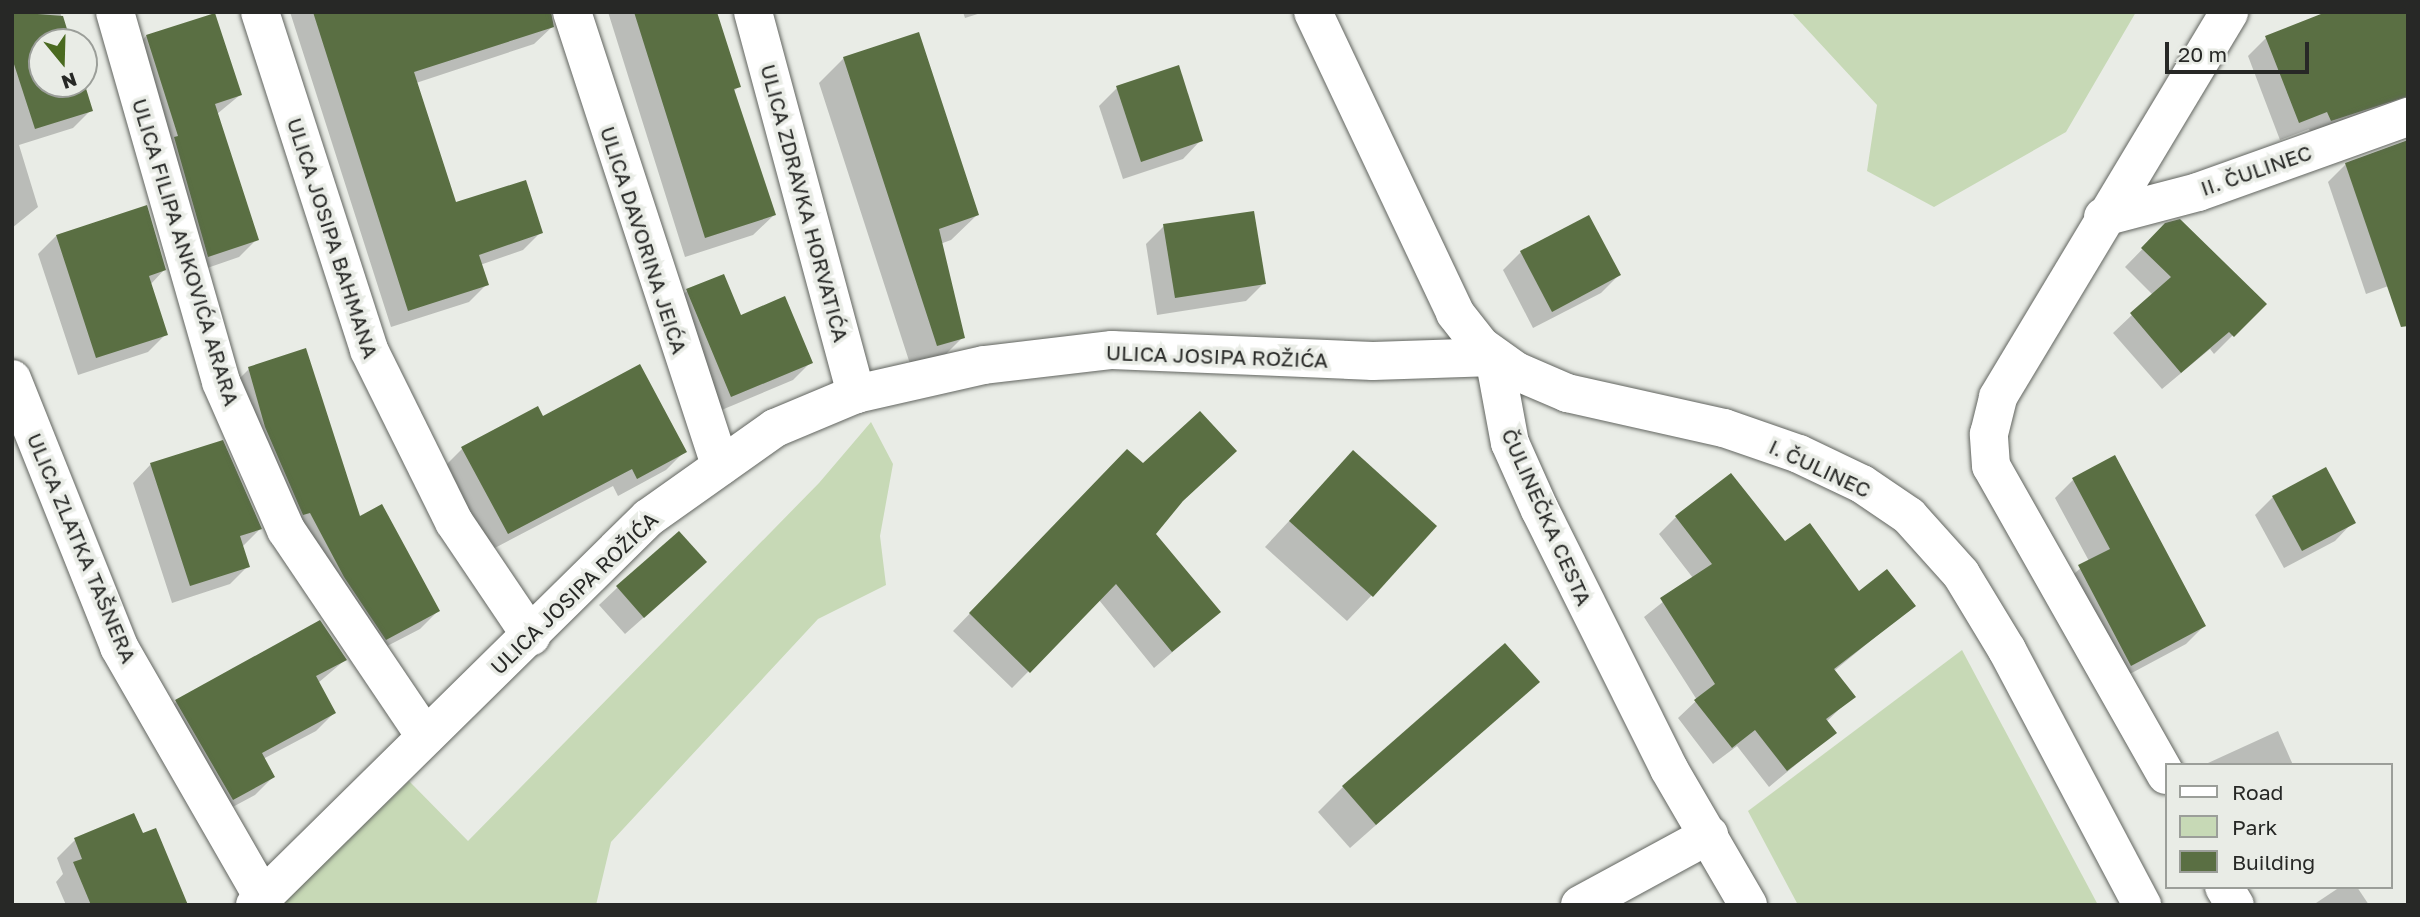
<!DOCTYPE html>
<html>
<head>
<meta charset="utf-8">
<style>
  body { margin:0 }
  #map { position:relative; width:2420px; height:917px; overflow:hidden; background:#e9ece6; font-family:"Golos Text",sans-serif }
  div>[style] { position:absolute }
  .green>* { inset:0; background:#c7d9b6 }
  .shadow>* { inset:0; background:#0003 }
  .building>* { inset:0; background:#5a6f43 }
  .roads { filter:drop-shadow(0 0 2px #626560) drop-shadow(0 0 2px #626560) }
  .street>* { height:38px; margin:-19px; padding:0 19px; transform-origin:19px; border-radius:19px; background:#fff }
  .secondary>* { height:38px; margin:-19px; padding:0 19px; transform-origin:19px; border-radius:19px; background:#fff }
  span { translate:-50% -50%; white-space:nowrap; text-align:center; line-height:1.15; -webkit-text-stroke:7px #e9ece6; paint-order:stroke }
  .street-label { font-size:21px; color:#272826 }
  .frame { position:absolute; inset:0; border:14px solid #272826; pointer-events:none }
  .legend { position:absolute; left:2165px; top:763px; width:228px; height:126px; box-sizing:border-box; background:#e9ece6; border:2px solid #9b9e99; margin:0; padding:9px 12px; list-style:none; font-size:21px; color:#272826 }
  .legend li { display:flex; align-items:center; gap:14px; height:35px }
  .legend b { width:35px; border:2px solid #9b9e99 }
  .north { position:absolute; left:28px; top:28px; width:70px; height:70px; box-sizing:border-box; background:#e9ece6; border:2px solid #9b9e99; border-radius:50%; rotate:161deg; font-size:19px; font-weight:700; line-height:28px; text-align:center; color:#272826 }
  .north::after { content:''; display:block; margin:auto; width:24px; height:32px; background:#4a6a20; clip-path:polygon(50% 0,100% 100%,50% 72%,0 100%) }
  .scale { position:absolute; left:2165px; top:42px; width:144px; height:32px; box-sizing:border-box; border:4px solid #272826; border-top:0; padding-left:9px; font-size:21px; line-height:24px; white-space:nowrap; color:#272826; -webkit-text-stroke:5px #e9ece6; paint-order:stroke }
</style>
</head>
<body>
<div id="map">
  <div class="green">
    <i style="clip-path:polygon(1791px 12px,2136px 12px,2066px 132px,1934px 207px,1867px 171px,1877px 105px)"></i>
    <i style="clip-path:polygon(871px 422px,893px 464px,880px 536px,886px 585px,818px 619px,611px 842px,596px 905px,281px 905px,409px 781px,468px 841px,819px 483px)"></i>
    <i style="clip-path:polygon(1962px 650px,2098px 905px,1798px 905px,1748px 811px)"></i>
  </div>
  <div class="shadow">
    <i style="clip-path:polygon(12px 12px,60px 12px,69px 42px,42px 42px,42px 84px,91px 110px,73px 128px,19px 145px,38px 207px,12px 228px)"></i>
    <i style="clip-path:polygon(290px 12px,548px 12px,552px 27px,534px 44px,416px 83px,455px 204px,541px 232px,523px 250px,480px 265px,487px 284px,469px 302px,391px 327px)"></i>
    <i style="clip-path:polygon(608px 12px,715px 12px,739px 86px,733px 92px,774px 215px,753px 235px,685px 257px)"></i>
    <i style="clip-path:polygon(963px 12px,984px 12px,965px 18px)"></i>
    <i style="clip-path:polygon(2331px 12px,2408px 12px,2408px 125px,2313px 138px,2309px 129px,2280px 140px,2248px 56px,2266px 38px)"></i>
    <i style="clip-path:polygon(146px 36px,240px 95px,217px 114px,257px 239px,239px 257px,190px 274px,128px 55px)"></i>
    <i style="clip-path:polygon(844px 58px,977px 215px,951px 240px,940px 244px,963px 337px,937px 363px,912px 370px,819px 83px)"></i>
    <i style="clip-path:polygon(1117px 88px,1201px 140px,1183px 159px,1123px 179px,1099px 106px)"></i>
    <i style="clip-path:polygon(2346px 164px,2408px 279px,2366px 294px,2328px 182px)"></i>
    <i style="clip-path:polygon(2166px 225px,2264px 304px,2214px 354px,2210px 349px,2162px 389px,2113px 333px,2153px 295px,2125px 267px)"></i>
    <i style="clip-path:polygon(1164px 226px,1264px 283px,1246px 301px,1157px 315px,1146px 244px)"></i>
    <i style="clip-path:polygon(56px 236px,164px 270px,150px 285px,166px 334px,148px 352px,78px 375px,38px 254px)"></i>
    <i style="clip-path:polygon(1521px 252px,1619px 275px,1601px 293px,1533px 328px,1503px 270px)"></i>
    <i style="clip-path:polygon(723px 276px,740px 317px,811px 362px,793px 380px,712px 414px,669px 309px,687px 291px)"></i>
    <i style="clip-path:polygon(249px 369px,359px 518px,438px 611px,420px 629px,368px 656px,231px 387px)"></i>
    <i style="clip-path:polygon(542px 418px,684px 452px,666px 470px,618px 496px,613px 486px,489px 551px,444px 467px,462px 449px)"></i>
    <i style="clip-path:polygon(1353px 452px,1372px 595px,1347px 621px,1265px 547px)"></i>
    <i style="clip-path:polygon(151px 464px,260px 529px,242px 547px,248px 566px,230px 584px,172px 603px,133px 483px)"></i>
    <i style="clip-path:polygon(1110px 468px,1177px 506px,1154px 534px,1219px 612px,1154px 668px,1099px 600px,1012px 688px,953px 631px)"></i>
    <i style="clip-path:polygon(2073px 480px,2204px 626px,2186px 644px,2113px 683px,2061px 585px,2089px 561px,2055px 498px)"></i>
    <i style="clip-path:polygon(2273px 497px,2353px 522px,2335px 541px,2284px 568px,2255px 515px)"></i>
    <i style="clip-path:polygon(1676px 517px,1784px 544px,1858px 594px,1914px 605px,1834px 671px,1853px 696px,1826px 722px,1834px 733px,1769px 787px,1737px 746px,1713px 764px,1678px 718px,1697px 700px,1644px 617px,1693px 578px,1659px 534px)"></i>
    <i style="clip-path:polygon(686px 580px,625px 634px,599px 605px,617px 588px)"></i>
    <i style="clip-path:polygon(345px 660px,318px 683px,334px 713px,316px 731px,263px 759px,273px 777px,255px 795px,214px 817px,158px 720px,176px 702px)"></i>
    <i style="clip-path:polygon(1538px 682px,1350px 848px,1318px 812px,1343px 787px)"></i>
    <i style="clip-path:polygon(2278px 731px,2293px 765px,2206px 765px,2208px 763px)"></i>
    <i style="clip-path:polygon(75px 840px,177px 905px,66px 905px,56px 882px,63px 874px,57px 858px)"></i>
    <i style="clip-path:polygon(2340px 887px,2357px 887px,2369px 905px,2313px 905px)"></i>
  </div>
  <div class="building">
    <i style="clip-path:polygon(12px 12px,63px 16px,71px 42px,42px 42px,42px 84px,84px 82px,93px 111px,35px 129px,12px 58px)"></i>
    <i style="clip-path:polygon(313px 12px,551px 12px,554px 27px,414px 72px,456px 202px,526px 180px,543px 233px,479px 255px,489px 285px,408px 311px)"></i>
    <i style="clip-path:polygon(634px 12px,717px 12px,741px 87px,734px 89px,776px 215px,705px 238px)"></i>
    <i style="clip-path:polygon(2326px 12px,2408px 12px,2408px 96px,2331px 121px,2327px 112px,2299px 123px,2265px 36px)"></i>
    <i style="clip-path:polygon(215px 13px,242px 95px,215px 104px,259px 240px,208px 257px,174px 137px,178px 136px,146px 35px)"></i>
    <i style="clip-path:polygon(919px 32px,979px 215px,939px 229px,965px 338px,937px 346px,843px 57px)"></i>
    <i style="clip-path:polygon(1179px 65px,1203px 141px,1141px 162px,1116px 86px)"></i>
    <i style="clip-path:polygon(2408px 140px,2408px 326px,2401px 327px,2345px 163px)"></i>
    <i style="clip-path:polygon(147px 205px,166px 270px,149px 276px,168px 335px,96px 358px,56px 235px)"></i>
    <i style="clip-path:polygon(1254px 211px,1266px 284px,1175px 298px,1163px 224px)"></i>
    <i style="clip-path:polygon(1589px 215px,1621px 275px,1552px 312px,1520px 251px)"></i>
    <i style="clip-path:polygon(2180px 219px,2267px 304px,2234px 337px,2229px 332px,2181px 373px,2130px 313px,2171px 277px,2141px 248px,2165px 223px)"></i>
    <i style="clip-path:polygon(724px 274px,741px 315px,785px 296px,813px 363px,731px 397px,686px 289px)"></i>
    <i style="clip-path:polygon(306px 348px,360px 516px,382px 504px,440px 611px,386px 640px,344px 577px,310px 513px,303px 515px,265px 427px,248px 367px)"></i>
    <i style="clip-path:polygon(640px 364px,687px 452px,637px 479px,632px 469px,508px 534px,461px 447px,538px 406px,543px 416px)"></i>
    <i style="clip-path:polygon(1200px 411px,1237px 451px,1183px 501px,1156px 534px,1221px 612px,1172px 652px,1116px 584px,1030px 673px,969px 613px,1127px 449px,1143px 463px)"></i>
    <i style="clip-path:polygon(223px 440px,262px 529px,240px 536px,250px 567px,190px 586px,150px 463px)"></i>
    <i style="clip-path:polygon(1353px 450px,1437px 526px,1373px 597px,1289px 521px)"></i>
    <i style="clip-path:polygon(2115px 455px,2206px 626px,2131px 666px,2078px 565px,2110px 549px,2072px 478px)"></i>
    <i style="clip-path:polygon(2326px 467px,2356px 523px,2302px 551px,2272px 496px)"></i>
    <i style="clip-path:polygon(1731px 473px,1785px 541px,1810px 523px,1859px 591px,1887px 569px,1916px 606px,1834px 669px,1856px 697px,1826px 719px,1837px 733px,1787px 771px,1755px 730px,1732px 748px,1694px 700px,1715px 684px,1660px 598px,1712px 564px,1675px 516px)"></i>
    <i style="clip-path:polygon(679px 531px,707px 562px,644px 618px,616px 586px)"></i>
    <i style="clip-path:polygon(320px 620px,347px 660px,316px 676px,336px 713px,262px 753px,275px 777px,233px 800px,175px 700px)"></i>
    <i style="clip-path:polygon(1505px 643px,1540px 682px,1376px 825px,1342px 786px)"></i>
    <i style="clip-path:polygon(134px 813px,143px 833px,156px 828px,188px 905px,91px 905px,73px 862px,82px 859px,74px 838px)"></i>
  </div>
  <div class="roads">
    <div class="street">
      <i style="left:115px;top:12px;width:385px;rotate:74deg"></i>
      <i style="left:221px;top:382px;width:162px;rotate:66.3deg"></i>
      <i style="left:286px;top:530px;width:249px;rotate:56deg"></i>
      <i style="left:260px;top:12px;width:355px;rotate:72.1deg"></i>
      <i style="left:369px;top:350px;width:192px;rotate:63.7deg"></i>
      <i style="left:454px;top:522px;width:138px;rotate:56deg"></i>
      <i style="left:572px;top:12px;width:478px;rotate:71.9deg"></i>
      <i style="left:753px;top:12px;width:396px;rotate:74.9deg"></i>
      <i style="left:2103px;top:217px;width:98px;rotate:-14.7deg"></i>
      <i style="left:2198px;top:192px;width:223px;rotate:-19.7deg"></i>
      <i style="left:12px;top:379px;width:289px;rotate:68.2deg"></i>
      <i style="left:119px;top:647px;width:289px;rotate:60.1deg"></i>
      <i style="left:2166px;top:775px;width:355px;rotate:-119.5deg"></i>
      <i style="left:1991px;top:466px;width:32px;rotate:-94deg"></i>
      <i style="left:1989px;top:434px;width:38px;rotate:-76deg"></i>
      <i style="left:1998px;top:397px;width:449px;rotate:-59deg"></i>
      <i style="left:2224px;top:887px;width:21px;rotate:59deg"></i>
      <i style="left:255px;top:905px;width:552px;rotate:-44.56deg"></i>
      <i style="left:648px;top:518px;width:156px;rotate:-35.3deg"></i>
      <i style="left:775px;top:428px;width:88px;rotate:-22.8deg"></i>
      <i style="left:856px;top:394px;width:131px;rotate:-12.8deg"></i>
      <i style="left:984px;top:365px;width:129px;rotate:-6.7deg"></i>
      <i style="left:1112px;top:350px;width:261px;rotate:2.4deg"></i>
      <i style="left:1373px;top:361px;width:121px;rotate:-1.9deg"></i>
      <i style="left:1494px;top:357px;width:87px;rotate:79.5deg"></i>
      <i style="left:1510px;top:443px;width:73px;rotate:65.9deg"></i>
      <i style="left:1540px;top:510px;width:289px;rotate:63.5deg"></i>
      <i style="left:1669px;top:769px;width:157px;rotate:59.8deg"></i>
      <i style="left:1580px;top:905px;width:147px;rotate:-28.5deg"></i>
    </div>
    <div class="secondary">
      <i style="left:1313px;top:12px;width:333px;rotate:64.7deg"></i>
      <i style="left:1455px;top:313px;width:42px;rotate:51.8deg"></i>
      <i style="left:1481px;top:346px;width:43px;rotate:35.5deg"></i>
      <i style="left:1516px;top:371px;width:56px;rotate:23.3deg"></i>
      <i style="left:1567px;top:393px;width:161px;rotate:12.6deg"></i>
      <i style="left:1724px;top:428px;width:79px;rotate:19.1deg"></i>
      <i style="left:1799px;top:454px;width:70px;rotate:25.5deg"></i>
      <i style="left:1862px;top:484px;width:57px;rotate:34.2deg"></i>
      <i style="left:1909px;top:516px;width:78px;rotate:48.1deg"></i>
      <i style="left:1961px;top:574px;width:89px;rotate:58.8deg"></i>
      <i style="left:2007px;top:650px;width:289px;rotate:62.1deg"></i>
    </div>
  </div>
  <div class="street-label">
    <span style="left:2256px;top:170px;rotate:-19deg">II. ČULINEC</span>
    <span style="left:805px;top:203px;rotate:75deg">ULICA ZDRAVKA HORVATIĆA</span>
    <span style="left:333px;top:238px;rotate:72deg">ULICA JOSIPA BAHMANA</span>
    <span style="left:644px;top:240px;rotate:72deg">ULICA DAVORINA JEIĆA</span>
    <span style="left:186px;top:252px;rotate:73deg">ULICA FILIPA ANKOVIĆA ARARA</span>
    <span style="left:1217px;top:356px;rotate:2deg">ULICA JOSIPA ROŽIĆA</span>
    <span style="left:1820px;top:468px;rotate:25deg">I. ČULINEC</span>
    <span style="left:1547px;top:517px;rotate:66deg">ČULINEČKA CESTA</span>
    <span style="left:82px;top:548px;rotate:67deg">ULICA ZLATKA TAŠNERA</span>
    <span style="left:574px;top:593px;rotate:-44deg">ULICA JOSIPA ROŽIĆA</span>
  </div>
  <div class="frame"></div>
  <ul class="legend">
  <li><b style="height:9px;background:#fff"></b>Road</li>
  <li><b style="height:19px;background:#c7d9b6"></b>Park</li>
  <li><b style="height:19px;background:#5a6f43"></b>Building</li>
  </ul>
  <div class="north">N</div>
  <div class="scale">20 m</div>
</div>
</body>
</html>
